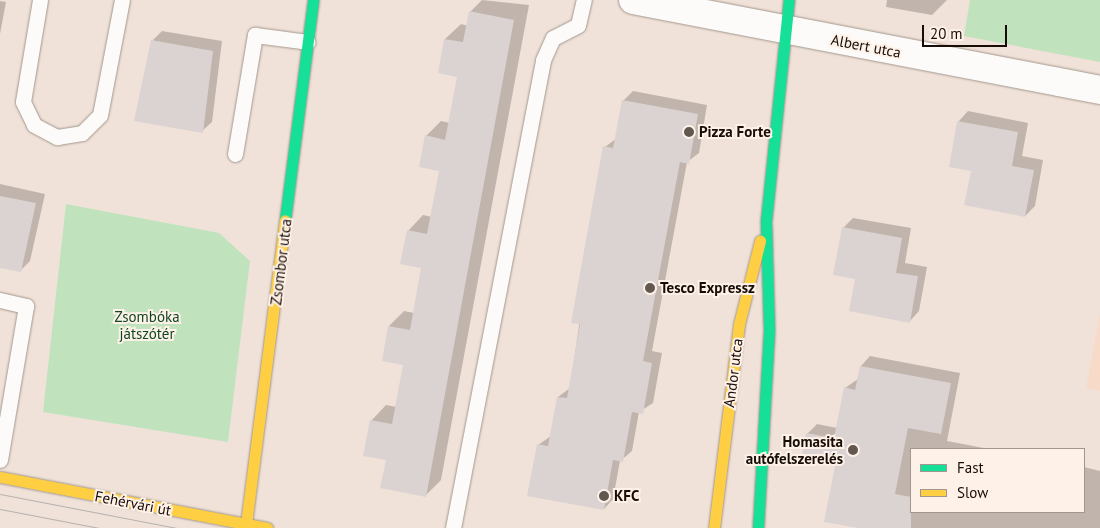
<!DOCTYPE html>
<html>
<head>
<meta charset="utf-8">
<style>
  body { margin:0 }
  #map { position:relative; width:1100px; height:528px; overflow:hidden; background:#f0e2d8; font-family:"PT Sans",sans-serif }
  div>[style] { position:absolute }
  .built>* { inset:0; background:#f7dbc8 }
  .green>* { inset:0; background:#c0e3be }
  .shadow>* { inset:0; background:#0003 }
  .building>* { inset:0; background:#dbd2d2 }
  .roads { filter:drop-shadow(0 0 1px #a3978f) drop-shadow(0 0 1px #a3978f) }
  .lane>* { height:15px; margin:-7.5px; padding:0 7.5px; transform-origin:7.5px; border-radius:7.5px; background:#fdfbf9 }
  .street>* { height:28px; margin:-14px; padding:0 14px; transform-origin:14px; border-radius:14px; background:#fdfbf9 }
  .fast>* { height:11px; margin:-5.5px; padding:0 5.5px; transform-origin:5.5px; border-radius:5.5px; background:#16e098 }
  .slow>* { height:11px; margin:-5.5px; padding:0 5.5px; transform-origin:5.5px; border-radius:5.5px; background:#ffcf43 }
  .tram>* { height:1px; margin:-0.5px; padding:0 0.5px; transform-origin:0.5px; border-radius:0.5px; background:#b6b2b0 }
  .dots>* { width:14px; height:14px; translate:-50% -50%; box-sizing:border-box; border:2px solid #fef1e8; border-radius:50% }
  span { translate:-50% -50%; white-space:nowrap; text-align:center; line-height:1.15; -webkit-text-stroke:4px #fef1e8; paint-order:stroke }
  .street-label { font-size:15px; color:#170d06 }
  .poi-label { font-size:15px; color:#170d06; font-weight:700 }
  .left { translate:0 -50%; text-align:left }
  .right { translate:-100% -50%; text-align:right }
  .park-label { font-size:15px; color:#0c4721 }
  .legend { position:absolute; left:910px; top:448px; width:175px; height:65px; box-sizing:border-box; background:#fef1e8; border:1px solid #a2968e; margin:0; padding:6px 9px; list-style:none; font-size:15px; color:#170d06 }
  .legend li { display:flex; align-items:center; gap:10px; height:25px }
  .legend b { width:25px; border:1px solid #a2968e }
  .scale { position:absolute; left:922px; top:25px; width:85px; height:22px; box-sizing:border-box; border:2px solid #170d06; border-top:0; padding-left:6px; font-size:15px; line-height:18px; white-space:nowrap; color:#170d06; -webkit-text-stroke:4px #fef1e8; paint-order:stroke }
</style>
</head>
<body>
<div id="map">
  <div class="built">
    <i style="clip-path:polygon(1100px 313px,1100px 391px,1086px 388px)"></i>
  </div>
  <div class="green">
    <i style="clip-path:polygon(970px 0,1100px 0,1100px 62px,964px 36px)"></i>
    <i style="clip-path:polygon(66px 204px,219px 233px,250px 261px,228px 442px,43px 412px)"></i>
  </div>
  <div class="shadow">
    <i style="clip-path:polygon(482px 0,529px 5px,441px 480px,426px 495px,387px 459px,371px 421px,386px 405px,397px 407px,405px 364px,389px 326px,404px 311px,414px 313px,423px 267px,408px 231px,423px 215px,432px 217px,441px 170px,426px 136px,441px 121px,450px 123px,458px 76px,445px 39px,461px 24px,468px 26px,470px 12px)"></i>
    <i style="clip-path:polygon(887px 0,947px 0,932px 15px,886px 7px)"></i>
    <i style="clip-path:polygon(0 1px,6px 2px,0 34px)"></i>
    <i style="clip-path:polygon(162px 31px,222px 41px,212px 122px,202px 131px,153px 40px)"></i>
    <i style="clip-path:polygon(633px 91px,707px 105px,699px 153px,687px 162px,652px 351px,662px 353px,653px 403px,639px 412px,632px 451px,620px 461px,613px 499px,604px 509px,538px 445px,551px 436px,558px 397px,570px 388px,605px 147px,617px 138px,623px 101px)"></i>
    <i style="clip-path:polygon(968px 111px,1028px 123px,1022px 156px,1043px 160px,1035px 206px,1025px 216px,972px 170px,950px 166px,959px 121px)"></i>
    <i style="clip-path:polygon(0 184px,45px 194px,30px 261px,20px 271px,0 267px)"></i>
    <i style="clip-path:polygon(853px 218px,911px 228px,905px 263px,927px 267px,919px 311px,910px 321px,843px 228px)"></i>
    <i style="clip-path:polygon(870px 356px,960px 373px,947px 441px,989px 449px,911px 449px,911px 512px,1084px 512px,1084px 467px,1100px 471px,1100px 528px,865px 528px,836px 465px,807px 434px,817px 424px,837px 428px,845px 388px,858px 379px,861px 366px)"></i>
  </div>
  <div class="building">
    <i style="clip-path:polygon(469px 11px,514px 20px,426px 497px,380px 488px,386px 460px,363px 456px,370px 420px,392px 424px,403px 365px,382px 361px,388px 326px,410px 330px,421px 268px,400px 264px,407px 230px,427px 234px,439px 171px,419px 167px,425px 135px,445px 140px,457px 77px,438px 73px,444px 39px,463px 42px)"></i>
    <i style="clip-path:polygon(151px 40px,213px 51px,203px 133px,134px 121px)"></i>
    <i style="clip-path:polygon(622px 100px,698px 114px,689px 164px,680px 162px,643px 361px,652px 363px,643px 414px,632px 412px,623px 462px,613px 460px,604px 510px,527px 496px,537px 444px,548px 446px,557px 397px,567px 398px,580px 324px,571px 323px,603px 146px,613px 148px)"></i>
    <i style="clip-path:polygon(957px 121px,1018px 132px,1012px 166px,1034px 170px,1025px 217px,964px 205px,971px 171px,949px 167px)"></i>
    <i style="clip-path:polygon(0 196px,36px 203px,21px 272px,0 268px)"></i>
    <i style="clip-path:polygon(842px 227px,902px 238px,896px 273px,918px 276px,910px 323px,849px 311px,855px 279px,833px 275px)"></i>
    <i style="clip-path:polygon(860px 366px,951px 383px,941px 434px,908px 428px,895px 494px,911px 497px,911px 528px,858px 528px,824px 522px,835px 466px,801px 460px,806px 433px,834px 438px,844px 387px,855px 390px)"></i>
  </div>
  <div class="roads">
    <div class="lane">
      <i style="left:40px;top:0;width:103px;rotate:99.5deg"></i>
      <i style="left:23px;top:102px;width:25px;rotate:64deg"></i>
      <i style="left:34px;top:125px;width:26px;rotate:28deg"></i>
      <i style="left:57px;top:137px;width:25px;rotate:-9deg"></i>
      <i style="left:82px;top:133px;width:25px;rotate:-45deg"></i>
      <i style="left:100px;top:115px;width:117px;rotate:-79.2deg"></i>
      <i style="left:235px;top:154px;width:121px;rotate:-80.5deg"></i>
      <i style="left:255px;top:35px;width:53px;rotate:7.5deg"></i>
      <i style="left:0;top:300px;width:27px;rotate:13deg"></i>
      <i style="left:26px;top:306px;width:156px;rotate:99.6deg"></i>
      <i style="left:453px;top:528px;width:477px;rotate:-79.1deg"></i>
      <i style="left:543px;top:60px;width:24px;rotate:-66deg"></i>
      <i style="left:553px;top:38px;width:28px;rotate:-27deg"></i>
      <i style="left:578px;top:25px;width:26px;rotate:-77deg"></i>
    </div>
    <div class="street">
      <i style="left:633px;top:0;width:476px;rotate:10.9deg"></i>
    </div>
    <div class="fast">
      <i style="left:285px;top:220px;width:222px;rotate:-82.7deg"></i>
      <i style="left:758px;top:528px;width:199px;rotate:-86.8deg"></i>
      <i style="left:769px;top:329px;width:108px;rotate:-91.6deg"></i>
      <i style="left:766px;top:221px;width:222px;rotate:-84.1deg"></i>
    </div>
    <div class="slow">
      <i style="left:0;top:477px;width:272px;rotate:10.8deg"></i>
      <i style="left:246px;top:524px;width:306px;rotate:-82.7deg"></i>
      <i style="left:714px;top:528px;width:206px;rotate:-83deg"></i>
      <i style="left:739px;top:324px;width:86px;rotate:-75.8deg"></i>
    </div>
  </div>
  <div class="tram">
    <i style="left:0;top:494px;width:180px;rotate:10.9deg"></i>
    <i style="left:0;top:509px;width:101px;rotate:10.9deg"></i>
  </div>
  <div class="dots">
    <i style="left:689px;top:132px;background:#635850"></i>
    <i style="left:650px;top:288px;background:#635850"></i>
    <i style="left:853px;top:450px;background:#635850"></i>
    <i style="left:604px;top:496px;background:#635850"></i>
  </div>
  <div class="street-label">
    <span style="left:866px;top:46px;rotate:11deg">Albert utca</span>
    <span style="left:281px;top:262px;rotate:-83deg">Zsombor utca</span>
    <span style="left:733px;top:373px;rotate:-83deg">Andor utca</span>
    <span style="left:133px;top:503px;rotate:11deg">Fehérvári út</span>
  </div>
  <div class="poi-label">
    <span class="left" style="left:699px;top:132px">Pizza Forte</span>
    <span class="left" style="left:660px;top:288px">Tesco Expressz</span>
    <span class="right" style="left:843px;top:450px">Homasita<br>autófelszerelés</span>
    <span class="left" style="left:614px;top:496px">KFC</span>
  </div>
  <div class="park-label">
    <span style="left:147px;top:325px">Zsombóka<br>játszótér</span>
  </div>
  <ul class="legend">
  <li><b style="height:6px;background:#16e098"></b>Fast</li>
  <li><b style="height:6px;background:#ffcf43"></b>Slow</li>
  </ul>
  <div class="scale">20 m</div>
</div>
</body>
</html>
